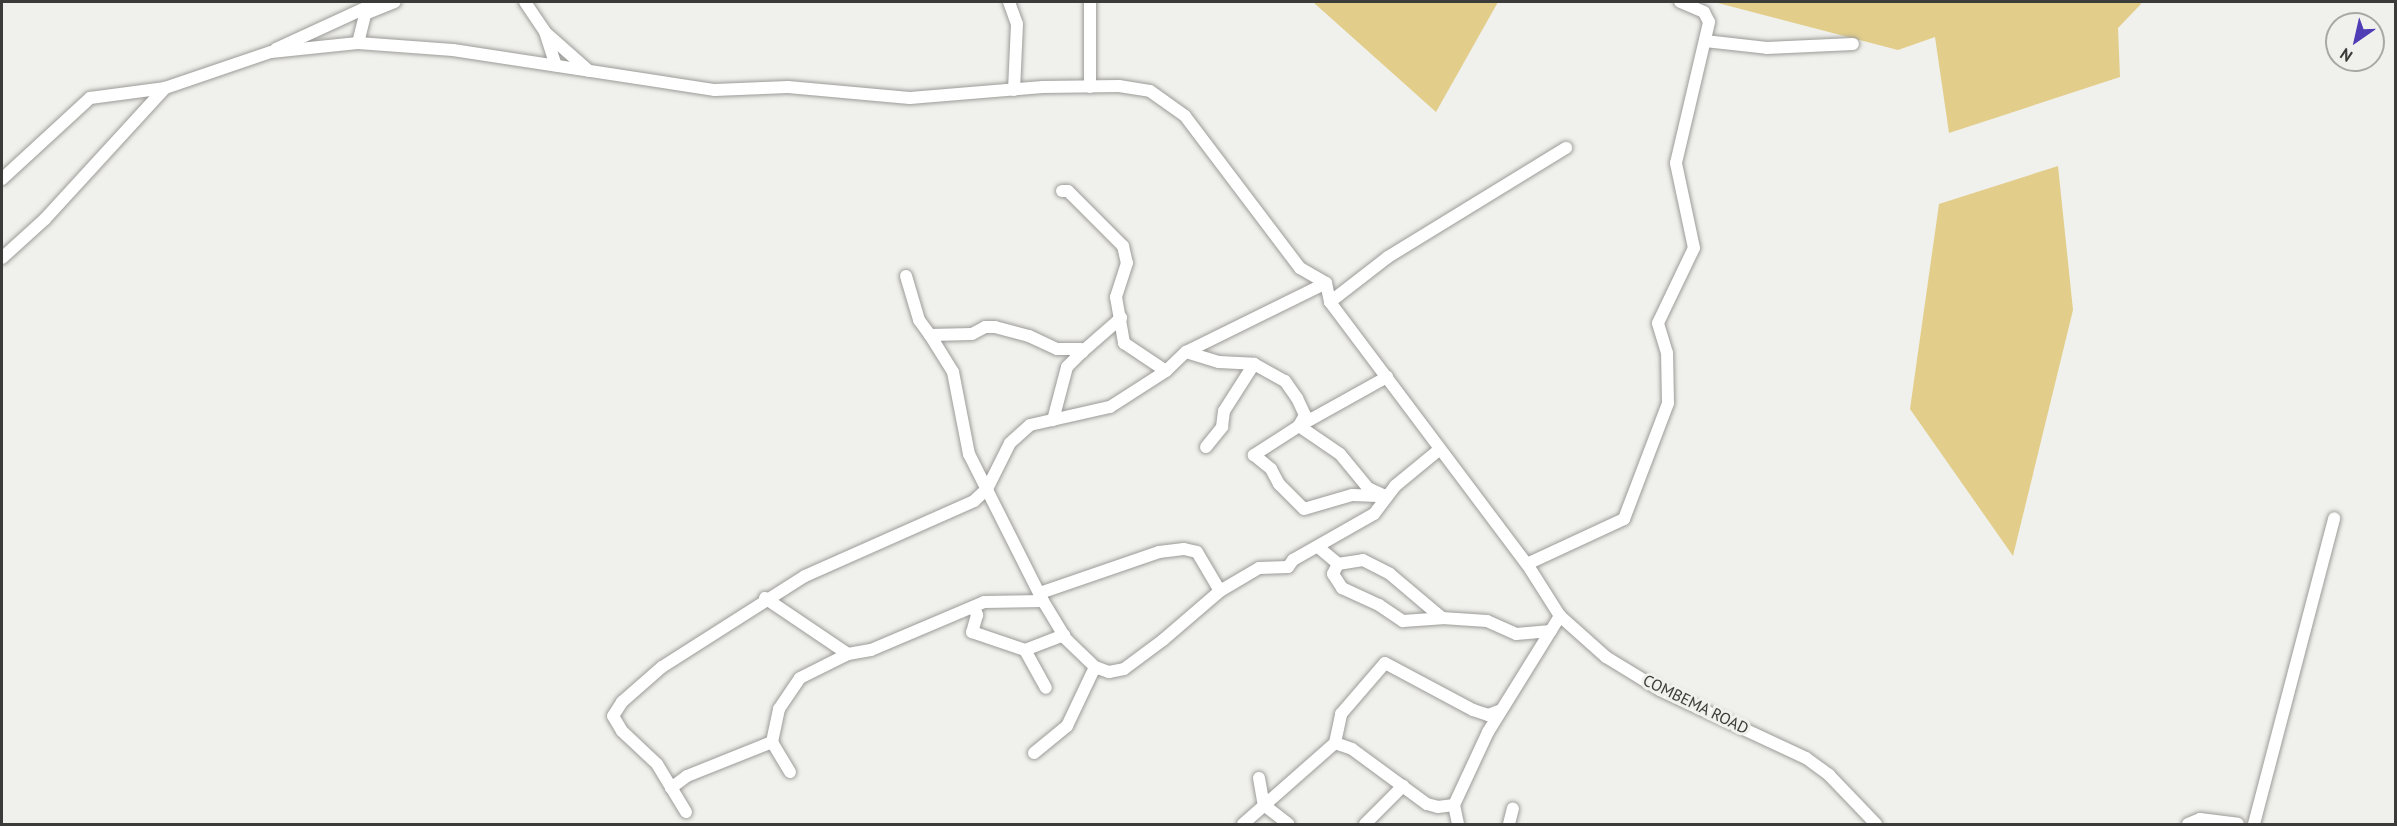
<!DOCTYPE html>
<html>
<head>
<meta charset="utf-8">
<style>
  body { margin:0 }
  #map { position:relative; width:2397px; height:826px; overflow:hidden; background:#f0f0ec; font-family:"PT Sans",sans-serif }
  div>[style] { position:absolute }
  .green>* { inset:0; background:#e2ce8a }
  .roads { filter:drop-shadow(0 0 2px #9c9b98) drop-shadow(0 0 2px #9c9b98) }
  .minor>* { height:12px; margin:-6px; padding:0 6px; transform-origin:6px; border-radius:6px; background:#fff }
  span { translate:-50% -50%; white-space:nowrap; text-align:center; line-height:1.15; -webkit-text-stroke:6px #f0f0ec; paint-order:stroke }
  .street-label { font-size:16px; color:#3b3b3a }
  .frame { position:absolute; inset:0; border:3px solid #3b3b3a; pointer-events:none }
  .north { position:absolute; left:2325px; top:12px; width:60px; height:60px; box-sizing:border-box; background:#f0f0ec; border:2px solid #a8a8a5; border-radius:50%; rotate:214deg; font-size:16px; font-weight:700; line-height:24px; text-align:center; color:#3b3b3a }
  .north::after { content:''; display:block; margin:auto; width:21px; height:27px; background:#4f3db5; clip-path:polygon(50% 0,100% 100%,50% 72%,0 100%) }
</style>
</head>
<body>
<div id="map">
  <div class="green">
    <i style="clip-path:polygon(1313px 2px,1498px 2px,1436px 112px)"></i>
    <i style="clip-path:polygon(1714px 2px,2140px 2px,2141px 4px,2118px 28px,2120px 77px,1949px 133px,1935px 37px,1898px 50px)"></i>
    <i style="clip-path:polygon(2058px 166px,2073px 310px,2013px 556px,1910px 409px,1939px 204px)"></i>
  </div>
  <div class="roads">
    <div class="minor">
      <i style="left:525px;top:2px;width:36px;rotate:56deg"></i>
      <i style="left:545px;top:32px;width:35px;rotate:72deg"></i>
      <i style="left:1009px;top:2px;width:23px;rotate:70deg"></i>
      <i style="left:1017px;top:24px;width:66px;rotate:92.6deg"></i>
      <i style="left:1090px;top:2px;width:85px;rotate:90deg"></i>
      <i style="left:546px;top:33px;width:57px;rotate:41.5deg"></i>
      <i style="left:1705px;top:41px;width:62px;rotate:6.4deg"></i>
      <i style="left:1767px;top:48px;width:86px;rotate:-2.7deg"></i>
      <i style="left:358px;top:43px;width:30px;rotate:-76deg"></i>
      <i style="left:365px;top:14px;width:32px;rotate:-22deg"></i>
      <i style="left:276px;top:49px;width:112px;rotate:-24.7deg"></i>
      <i style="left:2px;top:179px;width:120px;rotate:-42.6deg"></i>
      <i style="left:90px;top:98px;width:76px;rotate:-7.6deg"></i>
      <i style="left:1062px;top:191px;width:6px"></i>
      <i style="left:1068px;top:191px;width:78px;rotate:45deg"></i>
      <i style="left:1123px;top:246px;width:17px;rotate:77deg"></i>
      <i style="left:1127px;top:263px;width:36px;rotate:108deg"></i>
      <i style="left:1116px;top:297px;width:47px;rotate:80.1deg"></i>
      <i style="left:1124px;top:343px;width:50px;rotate:33.7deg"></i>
      <i style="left:2px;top:258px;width:58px;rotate:-42.2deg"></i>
      <i style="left:45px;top:219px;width:178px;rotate:-47.5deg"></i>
      <i style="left:165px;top:88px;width:112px;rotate:-18.8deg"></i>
      <i style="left:271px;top:52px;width:87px;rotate:-5.9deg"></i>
      <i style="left:358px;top:43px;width:95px;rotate:4.2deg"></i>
      <i style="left:453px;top:50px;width:265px;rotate:8.7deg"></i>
      <i style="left:715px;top:90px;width:73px;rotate:-2.4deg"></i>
      <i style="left:788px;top:87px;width:122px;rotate:5.2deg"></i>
      <i style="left:910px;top:98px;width:133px;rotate:-4.7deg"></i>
      <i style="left:1043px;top:87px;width:76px;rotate:-0.8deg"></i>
      <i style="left:1119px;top:86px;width:31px;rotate:9deg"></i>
      <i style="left:1150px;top:91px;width:43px;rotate:35.5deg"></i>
      <i style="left:1185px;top:116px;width:191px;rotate:52.9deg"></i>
      <i style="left:1300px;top:268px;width:30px;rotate:30deg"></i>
      <i style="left:1326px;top:283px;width:19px;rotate:78deg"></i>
      <i style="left:1330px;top:302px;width:328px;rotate:53.1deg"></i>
      <i style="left:1527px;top:564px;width:62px;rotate:57.6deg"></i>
      <i style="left:1560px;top:616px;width:62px;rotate:41.7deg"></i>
      <i style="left:1606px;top:657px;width:63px;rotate:31.4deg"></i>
      <i style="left:1660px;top:690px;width:161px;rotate:25deg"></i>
      <i style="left:1806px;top:758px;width:29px;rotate:36deg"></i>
      <i style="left:1829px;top:775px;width:68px;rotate:46.2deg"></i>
      <i style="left:906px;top:276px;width:46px;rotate:73.5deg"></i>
      <i style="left:919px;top:320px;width:19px;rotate:54deg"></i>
      <i style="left:930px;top:335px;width:42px;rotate:-1.4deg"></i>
      <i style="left:972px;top:334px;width:15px;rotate:-28deg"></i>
      <i style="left:985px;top:327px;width:10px"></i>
      <i style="left:995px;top:327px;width:35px;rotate:15deg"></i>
      <i style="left:1029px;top:336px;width:31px;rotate:25deg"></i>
      <i style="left:1057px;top:349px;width:23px"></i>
      <i style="left:1080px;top:349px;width:4px;rotate:56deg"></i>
      <i style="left:1082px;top:352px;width:21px;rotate:135deg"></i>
      <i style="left:1067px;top:367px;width:55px;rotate:104.8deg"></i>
      <i style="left:1330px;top:302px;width:73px;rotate:-37.8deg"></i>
      <i style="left:1388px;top:257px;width:209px;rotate:-31.5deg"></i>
      <i style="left:930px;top:335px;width:44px;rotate:58.1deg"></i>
      <i style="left:953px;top:372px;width:84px;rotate:79deg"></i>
      <i style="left:969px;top:454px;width:165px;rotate:63.3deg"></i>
      <i style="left:1043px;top:601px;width:44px;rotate:58.8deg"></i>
      <i style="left:1066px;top:639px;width:40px;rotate:44deg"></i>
      <i style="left:1095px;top:667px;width:15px;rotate:20deg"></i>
      <i style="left:1109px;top:672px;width:15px;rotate:-11deg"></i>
      <i style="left:1124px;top:669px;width:49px;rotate:-36.6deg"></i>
      <i style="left:1163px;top:640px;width:75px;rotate:-40.7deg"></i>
      <i style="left:1220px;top:591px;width:45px;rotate:-30.5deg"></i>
      <i style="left:1259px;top:568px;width:29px;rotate:-2deg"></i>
      <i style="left:1288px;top:567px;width:9px;rotate:-54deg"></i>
      <i style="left:1293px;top:560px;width:93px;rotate:-29.6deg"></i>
      <i style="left:1374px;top:514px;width:35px;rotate:-53deg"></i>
      <i style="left:1395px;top:486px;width:58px;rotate:-39.4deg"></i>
      <i style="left:1082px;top:352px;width:52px;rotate:-41.1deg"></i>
      <i style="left:1186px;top:352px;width:34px;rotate:17deg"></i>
      <i style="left:1219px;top:362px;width:35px;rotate:3deg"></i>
      <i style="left:1254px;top:364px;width:35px;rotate:29deg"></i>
      <i style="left:1285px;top:381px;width:21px;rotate:55deg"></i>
      <i style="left:1297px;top:398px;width:19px;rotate:65deg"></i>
      <i style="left:1305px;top:415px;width:13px;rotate:119deg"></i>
      <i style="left:1299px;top:426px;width:54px;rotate:147.2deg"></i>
      <i style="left:1206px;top:447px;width:26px;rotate:-51deg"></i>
      <i style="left:1222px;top:427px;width:16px;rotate:-83deg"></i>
      <i style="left:1224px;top:411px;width:56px;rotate:-57.4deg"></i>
      <i style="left:1254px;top:455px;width:22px;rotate:39deg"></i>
      <i style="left:1271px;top:469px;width:17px;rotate:62deg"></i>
      <i style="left:1279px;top:484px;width:35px;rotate:45deg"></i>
      <i style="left:1304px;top:509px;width:50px;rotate:-16.3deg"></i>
      <i style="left:1352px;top:495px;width:33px;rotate:2deg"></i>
      <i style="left:1385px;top:496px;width:19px;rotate:-155deg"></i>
      <i style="left:1368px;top:488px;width:44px;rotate:-129.5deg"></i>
      <i style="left:1340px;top:454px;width:50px;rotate:-145.7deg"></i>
      <i style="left:1299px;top:426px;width:101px;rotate:-29.1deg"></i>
      <i style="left:1318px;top:547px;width:26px;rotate:40deg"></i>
      <i style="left:1338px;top:564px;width:25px;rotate:-9deg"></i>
      <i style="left:1363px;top:560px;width:30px;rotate:27deg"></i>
      <i style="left:1390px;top:574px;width:68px;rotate:40.2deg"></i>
      <i style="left:1338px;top:564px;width:11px;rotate:117deg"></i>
      <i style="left:1333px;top:574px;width:17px;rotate:57deg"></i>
      <i style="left:1342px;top:588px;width:41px;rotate:24.7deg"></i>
      <i style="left:1379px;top:605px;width:29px;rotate:34deg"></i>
      <i style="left:1403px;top:621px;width:39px;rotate:-4deg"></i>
      <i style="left:1442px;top:618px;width:45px;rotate:3.8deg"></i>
      <i style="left:1487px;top:621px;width:32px;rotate:24deg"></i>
      <i style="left:1516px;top:634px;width:35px;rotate:-5deg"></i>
      <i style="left:1527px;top:564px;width:107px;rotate:-24.9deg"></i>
      <i style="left:1624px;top:519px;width:124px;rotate:-69.2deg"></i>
      <i style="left:1668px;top:403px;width:50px;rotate:-91.1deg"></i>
      <i style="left:1667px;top:353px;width:31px;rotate:-107deg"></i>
      <i style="left:1658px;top:323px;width:83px;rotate:-64.4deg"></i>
      <i style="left:1694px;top:248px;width:87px;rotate:-102deg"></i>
      <i style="left:1676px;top:163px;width:145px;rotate:-76.8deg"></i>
      <i style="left:1709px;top:22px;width:11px;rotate:-117deg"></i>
      <i style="left:1704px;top:12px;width:26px;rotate:-157deg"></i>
      <i style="left:1040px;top:593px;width:126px;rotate:-19deg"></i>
      <i style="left:1159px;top:552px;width:25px;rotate:-7deg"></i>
      <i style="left:1184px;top:549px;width:13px;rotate:13deg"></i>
      <i style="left:1197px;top:552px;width:45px;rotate:59.5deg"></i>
      <i style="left:765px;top:598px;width:100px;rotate:34deg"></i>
      <i style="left:974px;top:607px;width:9px;rotate:69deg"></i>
      <i style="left:977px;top:615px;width:18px;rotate:106deg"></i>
      <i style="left:972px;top:632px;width:56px;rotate:18.8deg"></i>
      <i style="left:1025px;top:650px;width:42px;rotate:-21deg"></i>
      <i style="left:1025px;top:650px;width:43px;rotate:61.1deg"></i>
      <i style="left:1335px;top:743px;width:30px;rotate:-78deg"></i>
      <i style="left:1341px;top:714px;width:67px;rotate:-49.2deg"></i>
      <i style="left:1385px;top:663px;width:100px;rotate:28.1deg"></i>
      <i style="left:1473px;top:710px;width:16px;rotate:18deg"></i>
      <i style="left:1488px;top:715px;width:14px;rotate:-21deg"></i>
      <i style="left:1034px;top:753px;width:43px;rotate:-39.3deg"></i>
      <i style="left:1067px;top:726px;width:65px;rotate:-64.6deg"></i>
      <i style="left:790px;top:772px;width:35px;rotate:-121deg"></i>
      <i style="left:772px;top:742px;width:34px;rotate:-78deg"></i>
      <i style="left:779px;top:709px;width:37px;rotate:-56deg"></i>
      <i style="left:800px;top:678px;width:54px;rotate:-26.6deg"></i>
      <i style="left:848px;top:654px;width:23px;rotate:-10deg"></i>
      <i style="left:871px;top:650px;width:123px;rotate:-23deg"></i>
      <i style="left:984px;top:602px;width:59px;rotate:-1deg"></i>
      <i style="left:1259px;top:778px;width:27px;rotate:80deg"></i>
      <i style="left:1264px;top:805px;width:31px;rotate:38deg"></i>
      <i style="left:671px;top:788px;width:20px;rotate:-37deg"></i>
      <i style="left:687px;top:776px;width:92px;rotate:-21.8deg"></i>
      <i style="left:1454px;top:805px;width:19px;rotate:78deg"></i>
      <i style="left:686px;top:812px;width:56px;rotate:-121.1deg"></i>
      <i style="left:657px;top:764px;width:48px;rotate:-136.7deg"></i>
      <i style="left:622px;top:731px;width:17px;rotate:-121deg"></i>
      <i style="left:613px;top:716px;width:17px;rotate:-57deg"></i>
      <i style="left:622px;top:702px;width:53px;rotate:-41.2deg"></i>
      <i style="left:662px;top:667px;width:169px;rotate:-32.5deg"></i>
      <i style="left:805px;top:576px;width:185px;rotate:-23.9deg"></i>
      <i style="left:974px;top:501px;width:18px;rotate:-43deg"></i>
      <i style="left:987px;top:489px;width:51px;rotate:-63.4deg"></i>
      <i style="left:1010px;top:443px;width:27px;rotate:-42deg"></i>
      <i style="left:1030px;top:425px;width:82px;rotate:-12.7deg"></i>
      <i style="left:1110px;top:407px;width:67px;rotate:-32.7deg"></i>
      <i style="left:1166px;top:371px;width:28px;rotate:-44deg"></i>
      <i style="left:1186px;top:352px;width:156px;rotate:-26.2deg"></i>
      <i style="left:1243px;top:824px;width:123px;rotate:-41.4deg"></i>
      <i style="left:1335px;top:743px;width:18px;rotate:19deg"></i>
      <i style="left:1352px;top:749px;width:93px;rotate:36.3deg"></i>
      <i style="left:1427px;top:804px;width:11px;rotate:15deg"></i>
      <i style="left:1438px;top:807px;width:16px;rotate:-7deg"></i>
      <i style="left:1454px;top:805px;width:81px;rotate:-65deg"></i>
      <i style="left:1488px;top:732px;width:137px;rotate:-58.2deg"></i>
      <i style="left:1365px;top:824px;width:54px;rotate:-45deg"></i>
      <i style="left:1509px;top:824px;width:16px;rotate:-76deg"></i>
      <i style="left:2188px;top:824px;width:13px;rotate:-23deg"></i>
      <i style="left:2200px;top:819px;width:38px;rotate:7deg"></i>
      <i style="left:2254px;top:824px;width:316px;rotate:-75.3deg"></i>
    </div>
  </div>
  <div class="street-label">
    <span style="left:1696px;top:704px;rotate:26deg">COMBEMA ROAD</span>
  </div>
  <div class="frame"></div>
  <div class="north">N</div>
</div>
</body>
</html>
